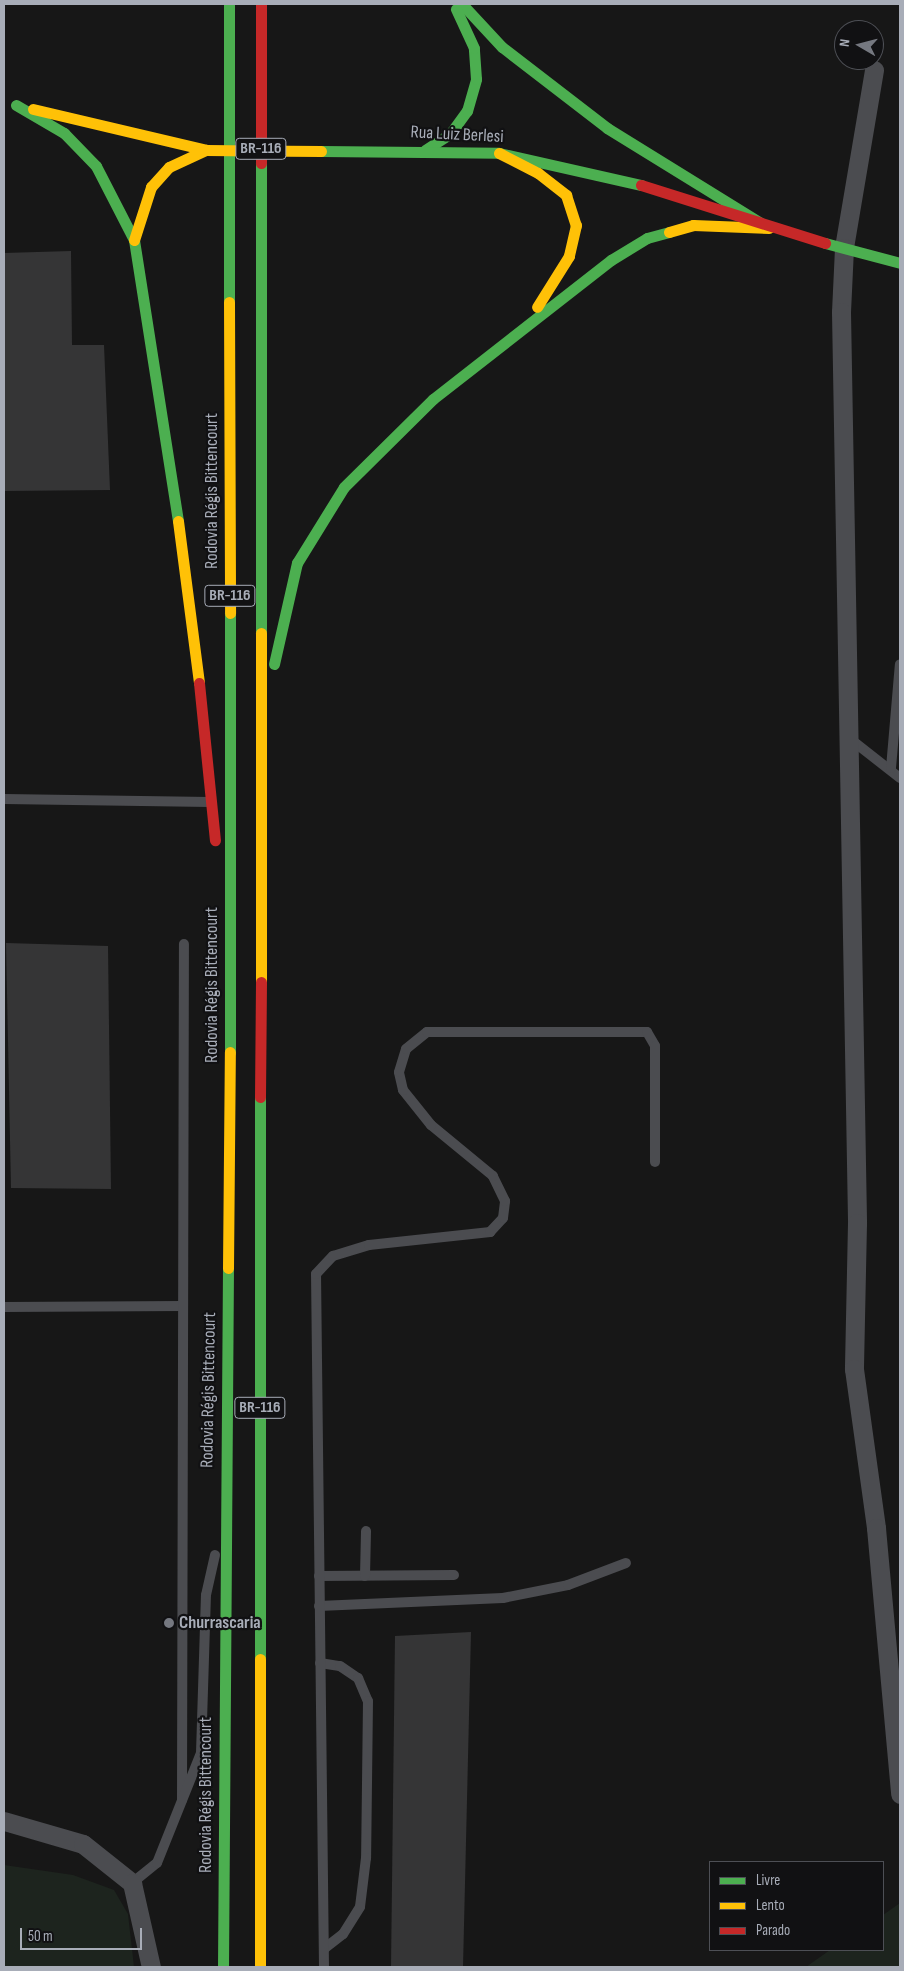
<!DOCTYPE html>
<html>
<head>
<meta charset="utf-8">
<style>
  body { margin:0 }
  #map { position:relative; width:904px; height:1971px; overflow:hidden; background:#171717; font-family:"Sofia Sans Condensed",sans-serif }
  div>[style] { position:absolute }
  .green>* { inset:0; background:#1d241e }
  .building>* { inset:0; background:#353536 }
  .lane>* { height:10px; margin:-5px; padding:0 5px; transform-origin:5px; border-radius:5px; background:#4b4c50 }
  .street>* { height:19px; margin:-9.5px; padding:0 9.5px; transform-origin:9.5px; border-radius:9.5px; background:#4b4c50 }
  .fast>* { height:11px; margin:-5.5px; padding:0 5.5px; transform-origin:5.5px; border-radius:5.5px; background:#4caf50 }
  .slow>* { height:11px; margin:-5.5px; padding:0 5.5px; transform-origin:5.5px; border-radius:5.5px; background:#ffc107 }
  .jam>* { height:11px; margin:-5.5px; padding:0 5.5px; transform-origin:5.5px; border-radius:5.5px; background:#c62828 }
  .dots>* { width:14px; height:14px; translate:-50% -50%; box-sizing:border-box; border:2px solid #111113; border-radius:50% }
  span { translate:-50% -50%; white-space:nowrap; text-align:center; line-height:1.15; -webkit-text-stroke:4.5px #111113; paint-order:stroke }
  .shield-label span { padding:1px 4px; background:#111113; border:1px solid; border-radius:4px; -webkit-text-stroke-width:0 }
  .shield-label { font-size:16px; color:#a8adb8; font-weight:700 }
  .street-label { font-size:18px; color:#a8adb8 }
  .poi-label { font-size:18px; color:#a8adb8; font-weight:700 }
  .left { translate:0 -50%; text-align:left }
  .frame { position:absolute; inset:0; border:5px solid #a8adb8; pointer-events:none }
  .legend { position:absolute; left:709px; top:1861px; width:175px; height:90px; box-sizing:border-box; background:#111113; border:1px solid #4d4f55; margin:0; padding:6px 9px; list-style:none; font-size:15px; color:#a8adb8 }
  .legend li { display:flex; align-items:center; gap:10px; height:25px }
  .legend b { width:25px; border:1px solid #4d4f55 }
  .north { position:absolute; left:834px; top:20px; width:50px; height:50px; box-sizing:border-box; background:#111113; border:1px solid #4d4f55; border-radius:50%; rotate:278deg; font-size:14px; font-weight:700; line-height:20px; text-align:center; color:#a8adb8 }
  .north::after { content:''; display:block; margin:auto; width:18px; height:22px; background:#757880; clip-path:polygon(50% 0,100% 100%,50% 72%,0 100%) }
  .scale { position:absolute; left:20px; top:1928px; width:122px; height:22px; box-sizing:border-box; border:2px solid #a8adb8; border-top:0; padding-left:6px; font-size:15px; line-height:18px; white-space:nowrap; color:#a8adb8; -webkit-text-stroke:4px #111113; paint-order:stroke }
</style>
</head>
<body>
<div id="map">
  <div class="green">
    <i style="clip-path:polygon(4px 1865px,73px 1875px,114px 1890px,128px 1914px,134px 1967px,4px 1967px)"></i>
    <i style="clip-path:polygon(900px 1903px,900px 1967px,806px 1967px,830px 1950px,883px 1950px,883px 1915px)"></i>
  </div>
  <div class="building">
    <i style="clip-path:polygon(71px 251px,72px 345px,104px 345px,110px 490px,4px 491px,4px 253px)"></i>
    <i style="clip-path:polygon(6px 943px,108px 946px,111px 1189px,11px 1188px)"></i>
    <i style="clip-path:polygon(471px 1632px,463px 1967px,391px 1967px,395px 1636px)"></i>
  </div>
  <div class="lane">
    <i style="left:849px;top:738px;width:65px;rotate:38.1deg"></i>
    <i style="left:891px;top:768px;width:104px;rotate:-85.1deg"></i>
    <i style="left:4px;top:799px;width:206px;rotate:0.8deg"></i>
    <i style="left:4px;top:1307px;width:179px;rotate:-0.3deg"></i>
    <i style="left:319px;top:1576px;width:135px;rotate:-0.4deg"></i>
    <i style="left:365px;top:1576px;width:45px;rotate:-88.7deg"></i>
    <i style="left:319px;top:1606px;width:184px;rotate:-2.5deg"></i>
    <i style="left:503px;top:1598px;width:66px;rotate:-11.3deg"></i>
    <i style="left:568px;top:1585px;width:62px;rotate:-20.8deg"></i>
    <i style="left:320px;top:1663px;width:20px;rotate:9deg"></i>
    <i style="left:340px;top:1666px;width:22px;rotate:34deg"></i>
    <i style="left:358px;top:1678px;width:25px;rotate:67deg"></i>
    <i style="left:368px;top:1701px;width:157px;rotate:90.7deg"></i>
    <i style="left:366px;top:1858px;width:49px;rotate:97deg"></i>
    <i style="left:360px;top:1907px;width:32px;rotate:122deg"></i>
    <i style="left:343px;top:1934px;width:24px;rotate:142deg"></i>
    <i style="left:182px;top:1800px;width:856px;rotate:-89.87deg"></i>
    <i style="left:132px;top:1883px;width:32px;rotate:-39deg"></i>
    <i style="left:157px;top:1863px;width:118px;rotate:-68.2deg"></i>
    <i style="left:201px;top:1753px;width:158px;rotate:-88.2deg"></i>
    <i style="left:206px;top:1595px;width:41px;rotate:-77.3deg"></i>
    <i style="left:324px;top:1967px;width:693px;rotate:-90.66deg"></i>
    <i style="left:316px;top:1274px;width:25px;rotate:-47deg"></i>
    <i style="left:333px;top:1256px;width:38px;rotate:-17deg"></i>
    <i style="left:369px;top:1245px;width:122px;rotate:-6.1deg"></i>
    <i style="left:490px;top:1232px;width:19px;rotate:-47deg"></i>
    <i style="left:503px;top:1218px;width:17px;rotate:-83deg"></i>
    <i style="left:505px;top:1201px;width:28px;rotate:-116deg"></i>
    <i style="left:493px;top:1176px;width:80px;rotate:-140.6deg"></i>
    <i style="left:431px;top:1125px;width:45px;rotate:-128.7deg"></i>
    <i style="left:403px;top:1090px;width:18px;rotate:-103deg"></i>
    <i style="left:399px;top:1072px;width:24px;rotate:-73deg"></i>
    <i style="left:406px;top:1049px;width:27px;rotate:-39deg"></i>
    <i style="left:427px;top:1032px;width:220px"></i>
    <i style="left:647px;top:1032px;width:16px;rotate:60deg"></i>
    <i style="left:655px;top:1046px;width:116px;rotate:90deg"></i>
  </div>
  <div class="street">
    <i style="left:874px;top:70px;width:181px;rotate:99.6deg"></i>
    <i style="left:844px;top:248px;width:64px;rotate:92.7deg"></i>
    <i style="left:841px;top:312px;width:911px;rotate:88.99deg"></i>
    <i style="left:857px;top:1223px;width:146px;rotate:91.2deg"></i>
    <i style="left:854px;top:1369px;width:161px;rotate:82.1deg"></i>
    <i style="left:876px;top:1528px;width:267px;rotate:84.8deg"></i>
    <i style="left:4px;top:1821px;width:82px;rotate:16.2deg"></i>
    <i style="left:83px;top:1844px;width:63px;rotate:38.5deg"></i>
    <i style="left:132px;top:1883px;width:86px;rotate:77.3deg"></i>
  </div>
  <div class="fast">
    <i style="left:229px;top:4px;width:298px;rotate:90deg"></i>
    <i style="left:462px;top:4px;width:59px;rotate:47.1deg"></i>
    <i style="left:502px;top:47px;width:133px;rotate:37.6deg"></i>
    <i style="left:607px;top:128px;width:188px;rotate:31.7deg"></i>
    <i style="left:16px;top:105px;width:56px;rotate:30.3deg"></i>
    <i style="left:64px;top:133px;width:46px;rotate:45.9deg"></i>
    <i style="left:96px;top:166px;width:83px;rotate:62.8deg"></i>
    <i style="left:134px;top:240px;width:284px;rotate:81.1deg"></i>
    <i style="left:425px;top:150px;width:30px;rotate:-33deg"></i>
    <i style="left:450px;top:134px;width:29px;rotate:-54deg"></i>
    <i style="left:467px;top:111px;width:33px;rotate:-74deg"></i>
    <i style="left:476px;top:79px;width:31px;rotate:-94deg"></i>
    <i style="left:474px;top:48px;width:43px;rotate:-114.8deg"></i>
    <i style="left:321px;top:151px;width:178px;rotate:0.6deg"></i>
    <i style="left:499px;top:153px;width:146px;rotate:12.7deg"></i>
    <i style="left:825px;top:243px;width:78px;rotate:14.9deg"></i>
    <i style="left:261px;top:633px;width:470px;rotate:-90deg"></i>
    <i style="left:274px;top:664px;width:104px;rotate:-77.2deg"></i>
    <i style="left:297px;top:563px;width:89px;rotate:-58.3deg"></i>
    <i style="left:344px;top:487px;width:125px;rotate:-44.7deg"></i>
    <i style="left:433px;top:399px;width:226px;rotate:-38deg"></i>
    <i style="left:611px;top:260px;width:42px;rotate:-31.4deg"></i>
    <i style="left:647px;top:238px;width:23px;rotate:-15deg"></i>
    <i style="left:230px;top:1052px;width:439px;rotate:-90deg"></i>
    <i style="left:260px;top:1659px;width:562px;rotate:-90deg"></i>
    <i style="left:223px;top:1967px;width:699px;rotate:-89.59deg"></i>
  </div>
  <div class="slow">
    <i style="left:33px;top:109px;width:178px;rotate:13.3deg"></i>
    <i style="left:206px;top:150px;width:115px;rotate:0.5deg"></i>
    <i style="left:499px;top:153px;width:44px;rotate:27.1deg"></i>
    <i style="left:538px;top:173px;width:36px;rotate:38deg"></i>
    <i style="left:566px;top:195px;width:32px;rotate:72deg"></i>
    <i style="left:576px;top:225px;width:32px;rotate:103deg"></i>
    <i style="left:569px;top:256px;width:60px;rotate:122.1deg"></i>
    <i style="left:669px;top:232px;width:25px;rotate:-16deg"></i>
    <i style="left:693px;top:225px;width:76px;rotate:2.3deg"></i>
    <i style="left:134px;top:240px;width:56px;rotate:-72.2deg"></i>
    <i style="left:151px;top:187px;width:27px;rotate:-48deg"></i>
    <i style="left:169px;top:167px;width:41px;rotate:-24.7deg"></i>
    <i style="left:229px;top:302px;width:311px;rotate:89.8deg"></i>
    <i style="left:178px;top:521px;width:163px;rotate:82.6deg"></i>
    <i style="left:261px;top:982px;width:349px;rotate:-90deg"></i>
    <i style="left:228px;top:1268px;width:216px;rotate:-89.5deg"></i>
    <i style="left:260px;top:1967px;width:308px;rotate:-90deg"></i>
  </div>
  <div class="jam">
    <i style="left:261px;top:163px;width:159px;rotate:-90deg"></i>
    <i style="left:641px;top:185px;width:193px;rotate:17.5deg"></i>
    <i style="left:199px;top:683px;width:158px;rotate:84.2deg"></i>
    <i style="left:260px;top:1097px;width:115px;rotate:-89.5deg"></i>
  </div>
  <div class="dots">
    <i style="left:169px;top:1623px;background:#757880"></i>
  </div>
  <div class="shield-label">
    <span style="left:261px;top:149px">BR-116</span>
    <span style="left:230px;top:596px">BR-116</span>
    <span style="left:260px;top:1408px">BR-116</span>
  </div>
  <div class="street-label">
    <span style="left:457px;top:135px;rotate:3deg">Rua Luiz Berlesi</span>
    <span style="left:212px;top:491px;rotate:-90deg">Rodovia Régis Bittencourt</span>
    <span style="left:212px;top:985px;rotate:-90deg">Rodovia Régis Bittencourt</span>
    <span style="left:209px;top:1390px;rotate:-89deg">Rodovia Régis Bittencourt</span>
    <span style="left:206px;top:1795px;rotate:-90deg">Rodovia Régis Bittencourt</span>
  </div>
  <div class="poi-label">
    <span class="left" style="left:179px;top:1623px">Churrascaria</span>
  </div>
  <div class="frame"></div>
  <ul class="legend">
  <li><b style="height:6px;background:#4caf50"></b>Livre</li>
  <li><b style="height:6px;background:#ffc107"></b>Lento</li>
  <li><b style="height:6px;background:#c62828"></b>Parado</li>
  </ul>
  <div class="north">N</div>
  <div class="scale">50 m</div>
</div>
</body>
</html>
